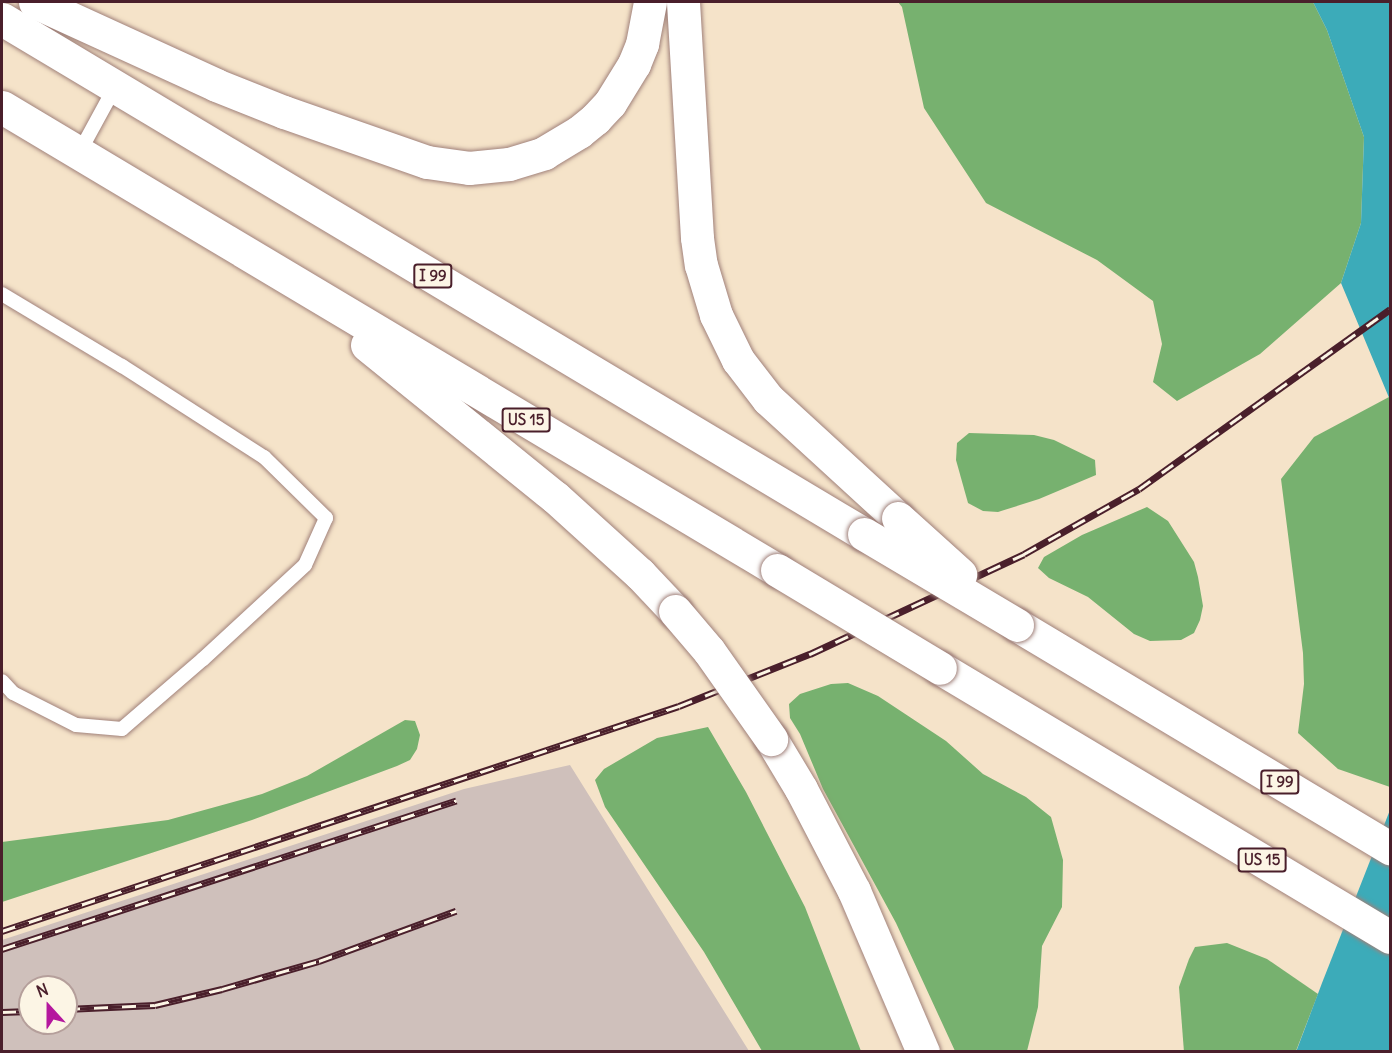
<!DOCTYPE html>
<html>
<head>
<meta charset="utf-8">
<style>
  body { margin:0 }
  #map { position:relative; width:1392px; height:1053px; overflow:hidden; background:#f5e3c9; font-family:Delius,sans-serif }
  div>[style] { position:absolute }
  .industrial>* { inset:0; background:#cfc0bb }
  .forest>* { inset:0; background:#77b16f }
  .water>* { inset:0; background:#3cabb9 }
  .roads { filter:drop-shadow(0 0 2px #a0817a) drop-shadow(0 0 2px #a0817a) }
  .service>* { height:14px; margin:-7px; padding:0 7px; transform-origin:7px; border-radius:7px; background:#fff }
  .motorway>* { height:33px; margin:-16.5px; padding:0 16.5px; transform-origin:16.5px; border-radius:16.5px; background:#fff }
  .rail>* { height:7px; margin-top:-3.5px; transform-origin:0; background:repeating-linear-gradient(90deg,#fcf5e5 0 14px,#4a1f2b 0 28px); box-sizing:border-box; border-block:2px solid #4a1f2b }
  .bridges { filter:drop-shadow(0 0 2px #a0817a) drop-shadow(0 0 2px #a0817a) }
  .motorway-bridge>* { height:33px; margin:-16.5px; padding:0 16.5px; transform-origin:16.5px; border-radius:16.5px; background:#fff }
  span { translate:-50% -50%; white-space:nowrap; text-align:center; line-height:1.15; -webkit-text-stroke:4.5px #fcf5e5; paint-order:stroke }
  .shield-label span { padding:2px 4px; background:#fcf5e5; border:2px solid; border-radius:4px; -webkit-text-stroke-width:0 }
  .shield-label { font-size:15px; color:#4a1f2b; font-weight:700 }
  .frame { position:absolute; inset:0; border:3px solid #4a1f2b; pointer-events:none }
  .north { position:absolute; left:18px; top:975px; width:60px; height:60px; box-sizing:border-box; background:#fcf5e5; border:2px solid #b59f9b; border-radius:50%; rotate:339deg; font-size:16px; font-weight:700; line-height:24px; text-align:center; color:#4a1f2b }
  .north::after { content:''; display:block; margin:auto; width:21px; height:27px; background:#b5179e; clip-path:polygon(50% 0,100% 100%,50% 72%,0 100%) }
</style>
</head>
<body>
<div id="map">
  <div class="industrial">
    <i style="clip-path:polygon(evenodd,570px 765px,749px 1051px,2px 1051px,2px 940px,464px 789px,570px 765px,30px 987px,66px 987px,66px 1023px,30px 1023px,30px 987px)"></i>
  </div>
  <div class="forest">
    <i style="clip-path:polygon(898px 2px,1313px 2px,1327px 30px,1364px 137px,1361px 223px,1341px 283px,1260px 354px,1177px 401px,1153px 382px,1162px 344px,1153px 301px,1097px 260px,986px 203px,924px 108px,902px 7px)"></i>
    <i style="clip-path:polygon(1389px 397px,1390px 400px,1390px 787px,1338px 769px,1298px 733px,1304px 684px,1303px 653px,1281px 479px,1314px 437px)"></i>
    <i style="clip-path:polygon(969px 433px,1034px 435px,1054px 440px,1095px 460px,1096px 475px,1039px 499px,998px 512px,983px 511px,968px 503px,956px 460px,957px 443px)"></i>
    <i style="clip-path:polygon(1147px 507px,1168px 521px,1194px 562px,1198px 577px,1203px 606px,1200px 620px,1194px 633px,1181px 640px,1150px 641px,1134px 634px,1088px 597px,1049px 578px,1038px 568px,1044px 557px,1082px 535px)"></i>
    <i style="clip-path:polygon(848px 683px,878px 696px,946px 741px,983px 774px,1026px 797px,1051px 817px,1063px 860px,1062px 907px,1042px 946px,1038px 1007px,1027px 1051px,955px 1051px,896px 923px,823px 789px,800px 734px,790px 718px,789px 704px,800px 694px,831px 684px)"></i>
    <i style="clip-path:polygon(405px 720px,415px 721px,420px 735px,417px 749px,410px 760px,397px 766px,252px 820px,2px 902px,2px 842px,168px 820px,262px 794px,307px 776px)"></i>
    <i style="clip-path:polygon(708px 727px,746px 792px,805px 907px,861px 1051px,762px 1051px,704px 952px,605px 807px,595px 780px,604px 769px,657px 738px)"></i>
    <i style="clip-path:polygon(1227px 943px,1267px 959px,1318px 994px,1296px 1051px,1184px 1052px,1179px 987px,1189px 959px,1195px 947px)"></i>
  </div>
  <div class="water">
    <i style="clip-path:polygon(1313px 2px,1390px 2px,1390px 400px,1341px 283px,1361px 223px,1364px 137px,1327px 30px)"></i>
    <i style="clip-path:polygon(1390px 810px,1390px 1051px,1296px 1052px,1322px 983px)"></i>
  </div>
  <div class="roads">
    <div class="service">
      <i style="left:79px;top:153px;width:75px;rotate:-61.4deg"></i>
      <i style="left:2px;top:294px;width:140px;rotate:31deg"></i>
      <i style="left:122px;top:366px;width:169px;rotate:32.7deg"></i>
      <i style="left:264px;top:457px;width:87px;rotate:44.5deg"></i>
      <i style="left:326px;top:518px;width:51px;rotate:114.1deg"></i>
      <i style="left:305px;top:565px;width:139px;rotate:137.3deg"></i>
      <i style="left:203px;top:659px;width:107px;rotate:139.2deg"></i>
      <i style="left:122px;top:729px;width:46px;rotate:-175deg"></i>
      <i style="left:76px;top:725px;width:71px;rotate:-153.1deg"></i>
      <i style="left:13px;top:693px;width:16px;rotate:-133deg"></i>
    </div>
    <div class="motorway">
      <i style="left:35px;top:2px;width:199px;rotate:24.6deg"></i>
      <i style="left:216px;top:85px;width:73px;rotate:21.7deg"></i>
      <i style="left:284px;top:112px;width:151px;rotate:19.3deg"></i>
      <i style="left:427px;top:162px;width:42px;rotate:8.1deg"></i>
      <i style="left:469px;top:168px;width:40px;rotate:-5.7deg"></i>
      <i style="left:509px;top:164px;width:37px;rotate:-17deg"></i>
      <i style="left:544px;top:153px;width:41px;rotate:-31deg"></i>
      <i style="left:579px;top:132px;width:21px;rotate:-39deg"></i>
      <i style="left:595px;top:119px;width:22px;rotate:-47deg"></i>
      <i style="left:610px;top:103px;width:46px;rotate:-58.4deg"></i>
      <i style="left:634px;top:64px;width:22px;rotate:-68deg"></i>
      <i style="left:642px;top:44px;width:43px;rotate:-79.2deg"></i>
      <i style="left:683px;top:2px;width:236px;rotate:86.6deg"></i>
      <i style="left:697px;top:238px;width:27px;rotate:82deg"></i>
      <i style="left:701px;top:265px;width:52px;rotate:73.3deg"></i>
      <i style="left:716px;top:315px;width:50px;rotate:63.9deg"></i>
      <i style="left:738px;top:360px;width:49px;rotate:52.4deg"></i>
      <i style="left:768px;top:399px;width:176px;rotate:42.5deg"></i>
      <i style="left:2px;top:19px;width:1004px;rotate:30.86deg"></i>
      <i style="left:2px;top:107px;width:903px;rotate:30.85deg"></i>
      <i style="left:367px;top:345px;width:242px;rotate:39deg"></i>
      <i style="left:555px;top:497px;width:115px;rotate:42.2deg"></i>
      <i style="left:640px;top:574px;width:51px;rotate:46.6deg"></i>
      <i style="left:1017px;top:625px;width:435px;rotate:30.9deg"></i>
      <i style="left:940px;top:668px;width:524px;rotate:30.87deg"></i>
      <i style="left:771px;top:739px;width:58px;rotate:59deg"></i>
      <i style="left:801px;top:789px;width:115px;rotate:62.5deg"></i>
      <i style="left:854px;top:891px;width:175px;rotate:66.8deg"></i>
    </div>
  </div>
  <div class="rail">
    <i style="left:2px;top:931px;width:713px;rotate:-18.38deg"></i>
    <i style="left:679px;top:706px;width:141px;rotate:-21.7deg"></i>
    <i style="left:810px;top:654px;width:236px;rotate:-25deg"></i>
    <i style="left:1024px;top:554px;width:132px;rotate:-29.5deg"></i>
    <i style="left:1139px;top:489px;width:309px;rotate:-35.6deg"></i>
    <i style="left:2px;top:949px;width:478px;rotate:-18.1deg"></i>
    <i style="left:66px;top:1009px;width:89px;rotate:-2.6deg"></i>
    <i style="left:155px;top:1005px;width:69px;rotate:-13.4deg"></i>
    <i style="left:222px;top:989px;width:101px;rotate:-16.1deg"></i>
    <i style="left:319px;top:961px;width:146px;rotate:-20.1deg"></i>
    <i style="left:2px;top:1012px;width:28px;rotate:-2deg"></i>
  </div>
  <div class="bridges">
    <div class="motorway-bridge">
      <i style="left:898px;top:518px;width:84px;rotate:42.1deg"></i>
      <i style="left:864px;top:534px;width:178px;rotate:30.7deg"></i>
      <i style="left:777px;top:570px;width:190px;rotate:31deg"></i>
      <i style="left:675px;top:611px;width:52px;rotate:49.6deg"></i>
      <i style="left:709px;top:651px;width:108px;rotate:54.8deg"></i>
    </div>
  </div>
  <div class="shield-label">
    <span style="left:433px;top:276px">I 99</span>
    <span style="left:526px;top:420px">US 15</span>
    <span style="left:1280px;top:782px">I 99</span>
    <span style="left:1262px;top:860px">US 15</span>
  </div>
  <div class="frame"></div>
  <div class="north">N</div>
</div>
</body>
</html>
